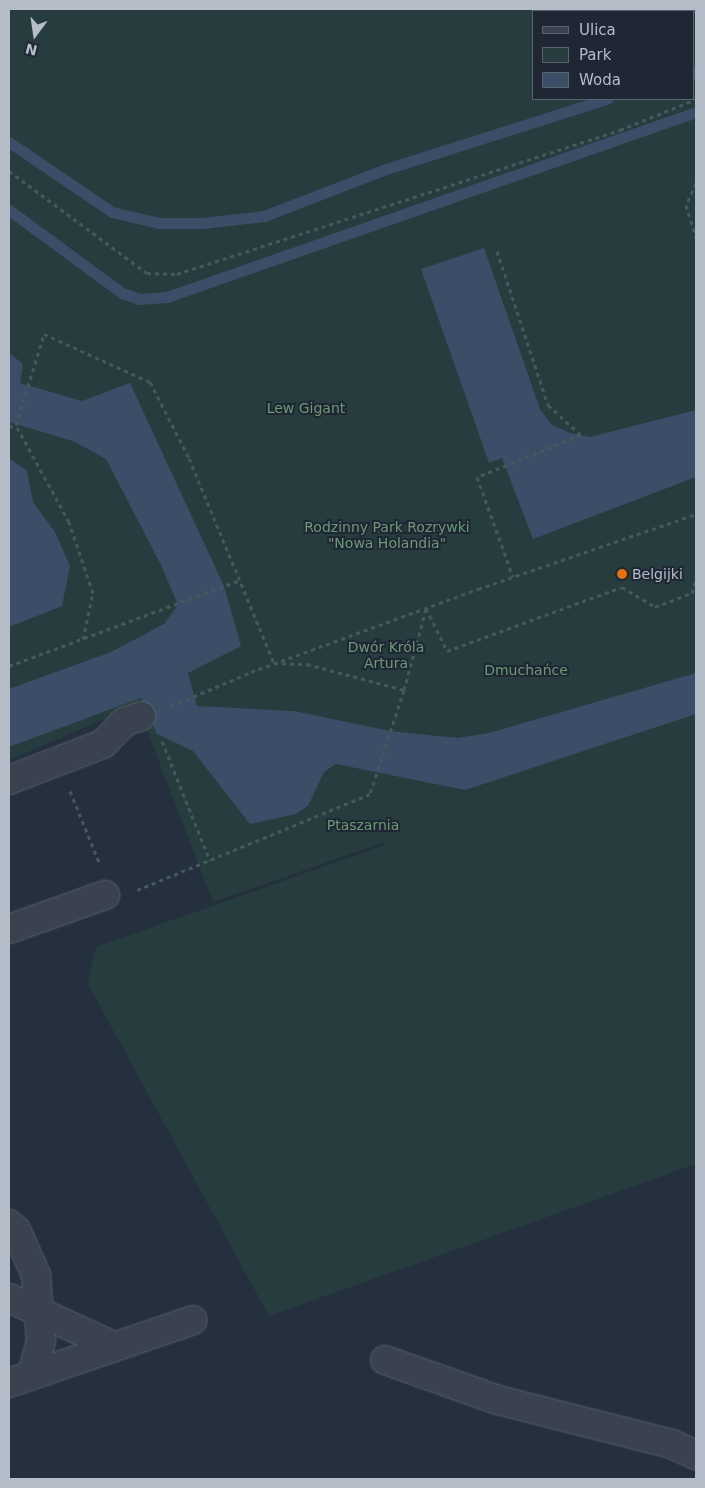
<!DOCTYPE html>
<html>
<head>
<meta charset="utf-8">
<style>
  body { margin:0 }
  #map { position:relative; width:705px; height:1488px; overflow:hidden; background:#25303e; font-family:"DejaVu Sans",sans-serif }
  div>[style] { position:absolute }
  .green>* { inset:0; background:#273c3f }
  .water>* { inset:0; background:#3b4d67 }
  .stream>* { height:11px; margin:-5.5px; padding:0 5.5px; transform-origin:5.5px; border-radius:5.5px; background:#3b4d67 }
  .path>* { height:3px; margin-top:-1.5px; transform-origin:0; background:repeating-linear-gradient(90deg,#45595c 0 4px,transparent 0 8px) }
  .roads { filter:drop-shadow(0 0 1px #57606c) drop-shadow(0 0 1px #57606c) }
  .minor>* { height:28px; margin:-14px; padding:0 14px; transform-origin:14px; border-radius:14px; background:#39424e }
  .dots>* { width:14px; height:14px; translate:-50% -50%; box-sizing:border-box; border:2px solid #1e2733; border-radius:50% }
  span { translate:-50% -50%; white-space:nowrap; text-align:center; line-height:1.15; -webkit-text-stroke:4px #1e2733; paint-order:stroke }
  .park-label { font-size:14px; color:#6d9977 }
  .poi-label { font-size:14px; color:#b5bdc9 }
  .left { translate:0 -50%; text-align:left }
  .frame { position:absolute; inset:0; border:10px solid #b5bdc9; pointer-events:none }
  .legend { position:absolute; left:532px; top:10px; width:162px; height:90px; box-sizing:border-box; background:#1e2733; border:1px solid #5a636f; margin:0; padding:6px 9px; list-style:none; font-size:15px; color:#b5bdc9 }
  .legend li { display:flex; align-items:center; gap:10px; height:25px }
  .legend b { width:25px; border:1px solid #5a636f }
  .north { position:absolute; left:10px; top:10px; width:50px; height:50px; -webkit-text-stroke:4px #1e2733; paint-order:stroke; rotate:194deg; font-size:14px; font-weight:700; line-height:20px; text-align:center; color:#b5bdc9 }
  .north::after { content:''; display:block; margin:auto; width:18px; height:22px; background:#b5bdc9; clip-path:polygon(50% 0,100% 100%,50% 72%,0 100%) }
</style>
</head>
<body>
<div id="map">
  <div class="green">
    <i style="clip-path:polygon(evenodd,9px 9px,696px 9px,696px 1164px,269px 1316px,88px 984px,96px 947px,385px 845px,385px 842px,213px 902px,137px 705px,9px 760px,9px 9px,534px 11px,694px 11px,694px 99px,534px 99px,534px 11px)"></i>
  </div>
  <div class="water">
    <i style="clip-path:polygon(484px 248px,540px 409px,552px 425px,570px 433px,590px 437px,696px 410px,696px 477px,533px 539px,502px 458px,489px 463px,421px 269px)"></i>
    <i style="clip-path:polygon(9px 353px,23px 364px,20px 383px,82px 401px,130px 383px,224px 586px,241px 646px,188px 673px,197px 706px,294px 711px,390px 731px,457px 738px,489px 733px,696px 673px,696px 714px,465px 790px,336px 764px,324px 772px,308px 806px,296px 814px,250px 824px,193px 751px,157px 734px,141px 698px,9px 747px,9px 689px,111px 652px,164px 624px,178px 605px,161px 565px,106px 459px,73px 441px,9px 422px)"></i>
    <i style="clip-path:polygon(9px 458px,27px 471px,33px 502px,55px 532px,70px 566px,62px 606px,9px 627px)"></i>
  </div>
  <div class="stream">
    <i style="left:687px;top:9px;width:3px;rotate:45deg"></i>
    <i style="left:694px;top:73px;width:2px;rotate:-27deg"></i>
    <i style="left:9px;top:142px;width:125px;rotate:34.2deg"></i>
    <i style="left:112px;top:212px;width:48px;rotate:13.2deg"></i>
    <i style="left:159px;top:223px;width:43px"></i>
    <i style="left:202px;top:223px;width:62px;rotate:-6.4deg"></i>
    <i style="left:264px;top:216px;width:131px;rotate:-21.1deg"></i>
    <i style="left:386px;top:169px;width:232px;rotate:-17.6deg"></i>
    <i style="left:9px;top:210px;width:140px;rotate:36.3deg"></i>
    <i style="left:122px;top:293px;width:18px;rotate:19deg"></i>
    <i style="left:139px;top:299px;width:28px;rotate:-4deg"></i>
    <i style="left:167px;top:297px;width:560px;rotate:-19.28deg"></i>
  </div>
  <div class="path">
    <i style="left:9px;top:171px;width:172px;rotate:36.5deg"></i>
    <i style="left:147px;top:273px;width:30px;rotate:2deg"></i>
    <i style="left:177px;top:274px;width:466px;rotate:-18deg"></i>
    <i style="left:620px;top:130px;width:82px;rotate:-22.2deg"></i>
    <i style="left:696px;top:183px;width:24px;rotate:114deg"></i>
    <i style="left:686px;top:205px;width:34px;rotate:73deg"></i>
    <i style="left:497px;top:251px;width:162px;rotate:71.7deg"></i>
    <i style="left:548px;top:405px;width:45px;rotate:42.3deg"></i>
    <i style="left:581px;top:435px;width:112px;rotate:158deg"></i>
    <i style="left:477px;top:477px;width:106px;rotate:70.2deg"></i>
    <i style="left:9px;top:427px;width:7px;rotate:-16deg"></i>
    <i style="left:426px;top:608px;width:48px;rotate:64deg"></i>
    <i style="left:447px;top:651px;width:186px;rotate:-20.1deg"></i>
    <i style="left:622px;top:587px;width:39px;rotate:31deg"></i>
    <i style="left:655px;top:607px;width:40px;rotate:-21deg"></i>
    <i style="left:692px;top:593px;width:14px;rotate:-73deg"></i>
    <i style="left:83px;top:639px;width:47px;rotate:-77.7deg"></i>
    <i style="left:93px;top:593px;width:75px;rotate:-108.7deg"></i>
    <i style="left:69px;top:522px;width:111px;rotate:-118.7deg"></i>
    <i style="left:16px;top:425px;width:95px;rotate:-72.9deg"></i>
    <i style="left:44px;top:334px;width:116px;rotate:24.4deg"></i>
    <i style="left:150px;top:382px;width:85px;rotate:62.8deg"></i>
    <i style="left:189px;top:458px;width:222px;rotate:67.5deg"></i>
    <i style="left:274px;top:663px;width:33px;rotate:2deg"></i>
    <i style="left:307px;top:664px;width:100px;rotate:15deg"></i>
    <i style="left:404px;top:690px;width:109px;rotate:108.1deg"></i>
    <i style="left:370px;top:794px;width:252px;rotate:157.6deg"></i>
    <i style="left:9px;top:666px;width:246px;rotate:-20.4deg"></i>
    <i style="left:404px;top:690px;width:84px;rotate:-74.8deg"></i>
    <i style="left:171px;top:706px;width:87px;rotate:-23deg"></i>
    <i style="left:251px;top:672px;width:242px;rotate:-20.1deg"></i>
    <i style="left:478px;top:589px;width:231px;rotate:-19deg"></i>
    <i style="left:162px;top:741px;width:129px;rotate:68.2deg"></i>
    <i style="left:70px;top:791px;width:77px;rotate:67.8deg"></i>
  </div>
  <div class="roads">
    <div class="minor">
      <i style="left:9px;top:780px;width:101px;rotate:-21deg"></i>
      <i style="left:103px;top:744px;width:30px;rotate:-46deg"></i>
      <i style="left:124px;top:722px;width:18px;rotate:-19deg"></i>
      <i style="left:9px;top:929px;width:102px;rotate:-19.5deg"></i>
      <i style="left:9px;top:1224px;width:9px;rotate:41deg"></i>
      <i style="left:16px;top:1230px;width:49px;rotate:66deg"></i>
      <i style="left:36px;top:1275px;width:66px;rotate:85.7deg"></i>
      <i style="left:41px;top:1341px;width:35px;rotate:105deg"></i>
      <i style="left:9px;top:1298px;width:112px;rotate:24.7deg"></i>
      <i style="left:385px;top:1360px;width:120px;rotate:19.5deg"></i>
      <i style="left:498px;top:1400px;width:179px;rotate:14.2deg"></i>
      <i style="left:672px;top:1444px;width:26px;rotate:25deg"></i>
      <i style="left:9px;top:1383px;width:194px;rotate:-18.9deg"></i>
    </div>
  </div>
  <div class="dots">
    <i style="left:622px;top:574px;background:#e8710a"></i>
  </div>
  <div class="park-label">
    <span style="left:306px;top:408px">Lew Gigant</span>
    <span style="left:387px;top:535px">Rodzinny Park Rozrywki<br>"Nowa Holandia"</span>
    <span style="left:386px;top:655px">Dwór Króla<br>Artura</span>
    <span style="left:526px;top:670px">Dmuchańce</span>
    <span style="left:363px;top:825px">Ptaszarnia</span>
  </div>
  <div class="poi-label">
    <span class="left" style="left:632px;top:574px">Belgijki</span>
  </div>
  <div class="frame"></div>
  <ul class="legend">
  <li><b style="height:6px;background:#39424e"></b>Ulica</li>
  <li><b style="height:14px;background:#273c3f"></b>Park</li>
  <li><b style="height:14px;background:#3b4d67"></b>Woda</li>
  </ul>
  <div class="north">N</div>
</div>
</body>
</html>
